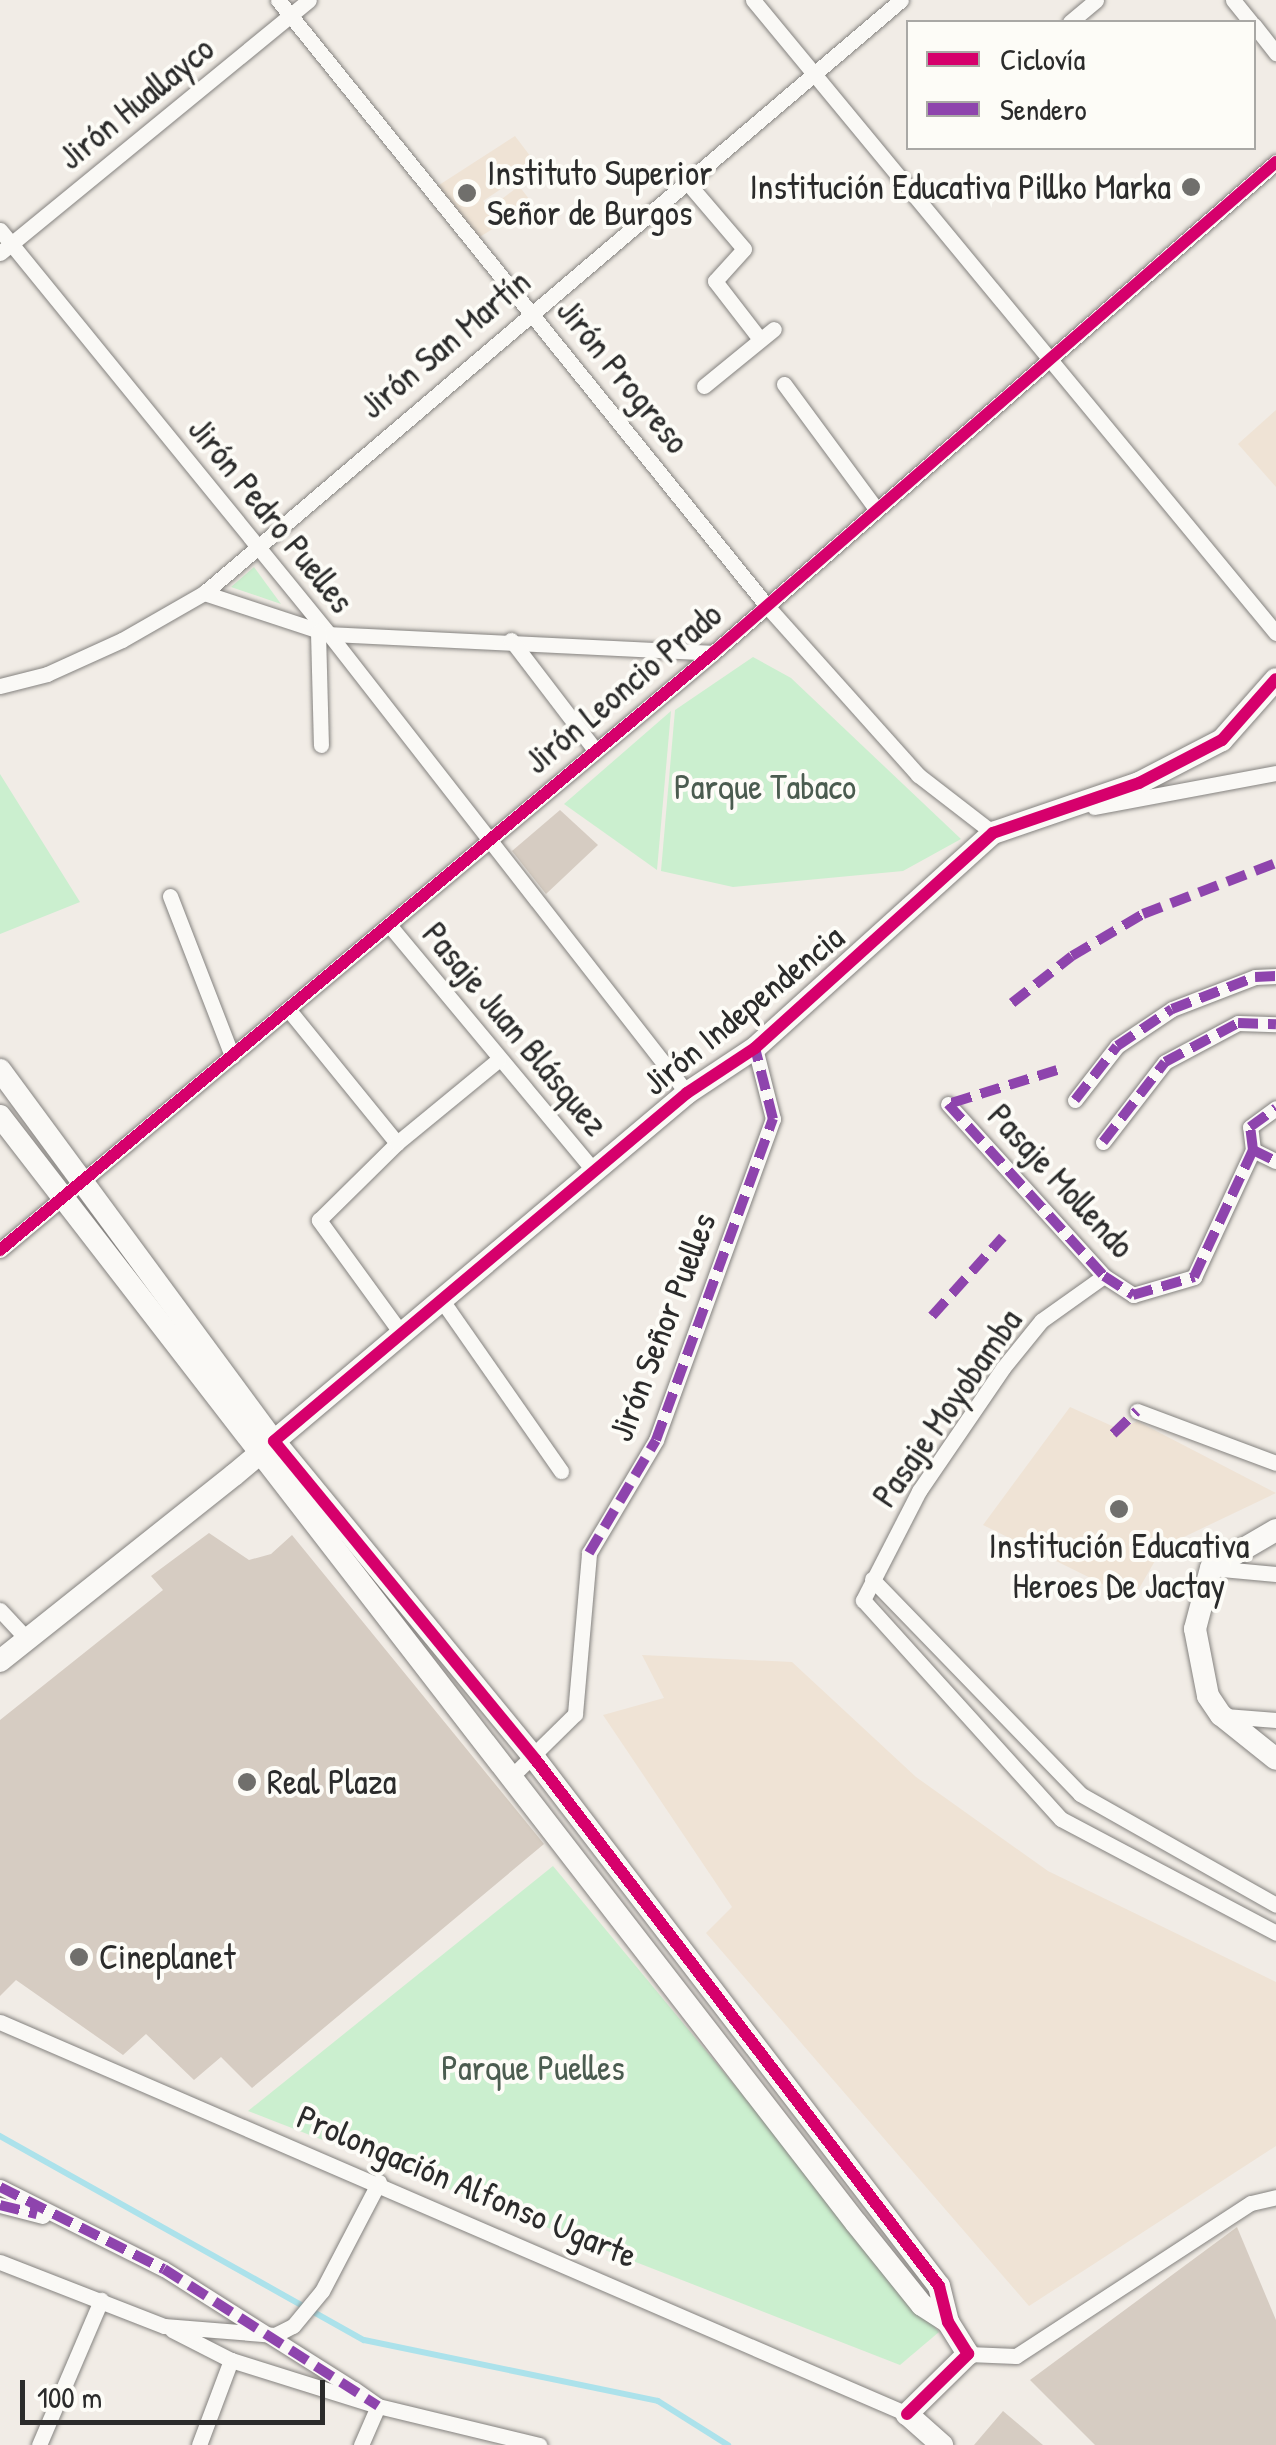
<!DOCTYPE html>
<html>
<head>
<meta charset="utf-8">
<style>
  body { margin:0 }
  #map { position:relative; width:1276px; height:2445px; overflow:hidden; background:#f1ece6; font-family:"Patrick Hand",sans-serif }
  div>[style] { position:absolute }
  .built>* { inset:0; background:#efe3d5 }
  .green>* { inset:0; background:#cbefcf }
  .stream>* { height:6px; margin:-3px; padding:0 3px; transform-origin:3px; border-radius:3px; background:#ace2eb }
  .building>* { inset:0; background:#d6ccc2 }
  .roads { filter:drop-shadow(0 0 2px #84827f) drop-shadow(0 0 2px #84827f) }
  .street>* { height:15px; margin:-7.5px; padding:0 7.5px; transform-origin:7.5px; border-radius:7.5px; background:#faf9f6 }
  .secondary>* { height:22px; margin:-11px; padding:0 11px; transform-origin:11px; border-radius:11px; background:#faf9f6 }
  .quiet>* { height:10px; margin-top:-5px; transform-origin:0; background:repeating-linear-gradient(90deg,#8e44ad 0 20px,transparent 0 30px) }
  .cycleway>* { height:12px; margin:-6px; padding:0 6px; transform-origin:6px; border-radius:6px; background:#d6006c }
  .dots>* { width:28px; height:28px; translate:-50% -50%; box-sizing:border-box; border:5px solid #fdfcf7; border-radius:50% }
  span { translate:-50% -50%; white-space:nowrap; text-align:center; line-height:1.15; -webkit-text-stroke:8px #fdfcf7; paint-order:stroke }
  .street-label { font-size:35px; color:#2b2b2b }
  .poi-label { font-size:35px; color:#2b2b2b }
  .left { translate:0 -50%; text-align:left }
  .right { translate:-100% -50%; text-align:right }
  .park-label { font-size:35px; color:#4b5c50 }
  .legend { position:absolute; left:906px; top:20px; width:350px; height:130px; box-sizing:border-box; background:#fdfcf7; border:2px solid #a9a8a5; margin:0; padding:12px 18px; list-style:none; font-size:30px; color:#2b2b2b }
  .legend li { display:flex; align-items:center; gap:20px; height:50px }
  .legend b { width:50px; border:2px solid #a9a8a5 }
  .scale { position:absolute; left:20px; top:2380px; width:305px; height:45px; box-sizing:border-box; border:5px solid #2b2b2b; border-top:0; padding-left:12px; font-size:30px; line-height:35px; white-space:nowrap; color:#2b2b2b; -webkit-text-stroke:8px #fdfcf7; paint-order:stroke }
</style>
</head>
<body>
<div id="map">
  <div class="built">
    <i style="clip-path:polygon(515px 136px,537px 165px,483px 201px,490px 208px,519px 186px,533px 204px,478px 238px,436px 187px)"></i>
    <i style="clip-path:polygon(1276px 410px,1276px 487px,1238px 444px)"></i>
    <i style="clip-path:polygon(1070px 1407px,1121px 1430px,1137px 1421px,1276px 1493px,1163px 1547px,1133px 1599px,983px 1525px)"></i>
    <i style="clip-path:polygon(642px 1655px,792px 1662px,916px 1777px,1048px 1871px,1276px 1982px,1276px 2146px,1029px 2306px,706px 1933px,732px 1907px,603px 1715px,664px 1698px)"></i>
  </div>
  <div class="green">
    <i style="clip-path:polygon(254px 567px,281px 604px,231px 587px)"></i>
    <i style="clip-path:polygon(753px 657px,791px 678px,961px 839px,903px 871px,733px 887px,661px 871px,675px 710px)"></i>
    <i style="clip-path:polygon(671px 711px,657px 870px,564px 804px)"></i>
    <i style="clip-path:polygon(0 774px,80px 902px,0 934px)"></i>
    <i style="clip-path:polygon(553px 1866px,939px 2332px,900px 2365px,248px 2111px)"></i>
  </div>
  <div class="stream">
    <i style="left:0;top:2136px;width:417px;rotate:29.3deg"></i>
    <i style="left:364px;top:2340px;width:300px;rotate:11.7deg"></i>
    <i style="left:658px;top:2401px;width:83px;rotate:32.2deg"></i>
  </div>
  <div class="building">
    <i style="clip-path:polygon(560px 810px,598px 845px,546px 894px,512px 851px)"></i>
    <i style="clip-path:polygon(209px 1533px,249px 1560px,271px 1554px,292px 1535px,544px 1844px,252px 2088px,221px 2057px,194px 2080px,146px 2034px,123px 2055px,16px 1980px,0 1996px,0 1720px,163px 1590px,151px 1576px)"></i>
    <i style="clip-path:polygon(1237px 2227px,1276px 2320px,1276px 2445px,1095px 2445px,1030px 2380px)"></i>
    <i style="clip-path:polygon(1003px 2411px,1043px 2445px,974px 2445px)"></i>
  </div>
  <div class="roads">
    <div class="street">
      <i style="left:278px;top:0;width:779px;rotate:51.1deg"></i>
      <i style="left:767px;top:606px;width:227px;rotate:48.2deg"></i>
      <i style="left:918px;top:775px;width:95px;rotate:37.7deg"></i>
      <i style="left:753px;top:0;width:821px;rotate:50.44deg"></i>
      <i style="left:1233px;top:0;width:28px;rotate:51deg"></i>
      <i style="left:1070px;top:22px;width:34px;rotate:-40deg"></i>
      <i style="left:1254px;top:25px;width:36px;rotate:52deg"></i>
      <i style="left:686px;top:181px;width:89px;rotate:49.5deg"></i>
      <i style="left:744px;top:249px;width:43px;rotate:132.2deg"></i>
      <i style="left:715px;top:281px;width:72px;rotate:52.3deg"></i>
      <i style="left:0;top:230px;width:521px;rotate:50.84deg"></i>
      <i style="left:329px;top:634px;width:582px;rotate:52.05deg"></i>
      <i style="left:0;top:253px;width:399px;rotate:-39.3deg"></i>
      <i style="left:784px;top:384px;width:155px;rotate:53.6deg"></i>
      <i style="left:704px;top:386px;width:90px;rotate:-39.2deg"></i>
      <i style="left:204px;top:593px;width:132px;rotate:18.2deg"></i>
      <i style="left:329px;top:634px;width:384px;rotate:2.8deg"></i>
      <i style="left:318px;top:632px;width:113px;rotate:88.5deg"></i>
      <i style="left:511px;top:640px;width:138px;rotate:52.6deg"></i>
      <i style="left:0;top:686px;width:49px;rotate:-14.3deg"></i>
      <i style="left:47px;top:674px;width:82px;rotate:-24.4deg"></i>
      <i style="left:122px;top:640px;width:95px;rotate:-29.8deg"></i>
      <i style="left:204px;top:593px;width:915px;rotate:-40.39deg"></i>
      <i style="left:1094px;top:807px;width:185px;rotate:-10.6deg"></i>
      <i style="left:170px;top:896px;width:172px;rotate:68.8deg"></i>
      <i style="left:390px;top:926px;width:319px;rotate:50.2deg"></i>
      <i style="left:288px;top:1009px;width:173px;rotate:50.9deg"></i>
      <i style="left:1075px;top:1100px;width:68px;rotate:-52.1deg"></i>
      <i style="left:1117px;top:1046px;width:66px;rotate:-33.9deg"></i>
      <i style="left:1172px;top:1009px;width:89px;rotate:-21.1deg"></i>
      <i style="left:1255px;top:977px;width:21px;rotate:-3deg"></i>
      <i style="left:948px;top:1104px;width:232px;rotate:47.8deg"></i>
      <i style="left:1104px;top:1276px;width:35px;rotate:33deg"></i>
      <i style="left:1133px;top:1295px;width:64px;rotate:-16.4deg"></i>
      <i style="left:1194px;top:1277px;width:140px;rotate:-65.1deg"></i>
      <i style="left:1253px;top:1150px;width:23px;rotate:-97deg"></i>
      <i style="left:1250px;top:1127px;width:32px;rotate:-36deg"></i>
      <i style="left:1103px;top:1142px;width:101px;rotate:-52.2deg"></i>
      <i style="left:1165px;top:1062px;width:83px;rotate:-28.1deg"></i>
      <i style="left:1238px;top:1023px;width:38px;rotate:2deg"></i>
      <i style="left:1253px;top:1150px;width:25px;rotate:26deg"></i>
      <i style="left:0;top:1250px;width:930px;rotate:-39.94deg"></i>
      <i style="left:713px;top:653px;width:747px;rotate:-41.09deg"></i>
      <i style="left:1104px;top:1276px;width:77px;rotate:144.5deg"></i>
      <i style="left:1041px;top:1321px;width:60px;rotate:129deg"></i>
      <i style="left:1003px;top:1368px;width:149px;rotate:124.3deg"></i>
      <i style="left:919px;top:1491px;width:123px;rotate:117.2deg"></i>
      <i style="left:863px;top:1600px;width:295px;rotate:47.9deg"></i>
      <i style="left:1061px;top:1819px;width:243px;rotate:27.9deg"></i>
      <i style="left:441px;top:1299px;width:210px;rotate:55.1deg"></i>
      <i style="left:401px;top:1333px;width:140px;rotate:-126deg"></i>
      <i style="left:319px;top:1220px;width:110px;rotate:-44.6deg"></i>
      <i style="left:397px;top:1143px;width:131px;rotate:-39.4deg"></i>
      <i style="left:1137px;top:1411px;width:148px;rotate:20.5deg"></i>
      <i style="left:1211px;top:1568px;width:65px;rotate:5.3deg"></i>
      <i style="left:872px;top:1579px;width:299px;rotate:45.9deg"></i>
      <i style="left:1080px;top:1794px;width:225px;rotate:29.5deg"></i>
      <i style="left:0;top:1610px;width:38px;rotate:47deg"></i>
      <i style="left:1225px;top:1716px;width:51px;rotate:4.5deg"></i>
      <i style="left:513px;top:1775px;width:87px;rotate:-44.5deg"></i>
      <i style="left:575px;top:1714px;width:162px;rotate:-85deg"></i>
      <i style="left:589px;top:1553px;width:131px;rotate:-59.3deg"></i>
      <i style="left:656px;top:1440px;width:342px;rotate:-70deg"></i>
      <i style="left:773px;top:1119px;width:73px;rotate:-104.2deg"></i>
      <i style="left:0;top:2022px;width:988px;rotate:23.37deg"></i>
      <i style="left:0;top:2187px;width:183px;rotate:26.6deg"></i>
      <i style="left:164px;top:2269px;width:225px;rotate:32.3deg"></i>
      <i style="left:354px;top:2389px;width:29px;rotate:35deg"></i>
      <i style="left:378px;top:2406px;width:43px;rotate:113.6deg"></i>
      <i style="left:0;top:2205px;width:44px;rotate:14.3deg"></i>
      <i style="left:0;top:2262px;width:176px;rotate:21.3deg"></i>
      <i style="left:164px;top:2326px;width:111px;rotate:4.6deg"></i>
      <i style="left:275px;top:2335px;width:20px;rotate:-27deg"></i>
      <i style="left:293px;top:2326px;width:45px;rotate:-50.4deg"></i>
      <i style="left:322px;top:2291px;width:123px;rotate:-62.4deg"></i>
      <i style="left:172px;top:2330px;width:66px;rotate:27deg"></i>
      <i style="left:231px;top:2360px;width:154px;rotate:17.4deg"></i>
      <i style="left:378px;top:2406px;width:166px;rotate:13.6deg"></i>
      <i style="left:968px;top:2354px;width:48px;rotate:2.4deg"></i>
      <i style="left:1016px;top:2356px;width:280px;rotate:-33.1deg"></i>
      <i style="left:1251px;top:2203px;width:26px;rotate:-13deg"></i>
      <i style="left:39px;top:2445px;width:158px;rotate:-66.8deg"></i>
      <i style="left:199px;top:2445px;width:91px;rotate:-69.4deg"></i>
    </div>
    <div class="secondary">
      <i style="left:0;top:1070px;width:461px;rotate:53.6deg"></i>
      <i style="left:274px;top:1441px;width:411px;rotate:50.6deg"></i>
      <i style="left:535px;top:1759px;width:664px;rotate:52.53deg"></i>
      <i style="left:939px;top:2286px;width:37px;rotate:76deg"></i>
      <i style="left:948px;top:2322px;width:38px;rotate:58deg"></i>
      <i style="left:968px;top:2354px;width:86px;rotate:135.5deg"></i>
      <i style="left:907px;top:2414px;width:47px;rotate:41.5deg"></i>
      <i style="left:0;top:1116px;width:1399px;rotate:52.29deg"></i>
      <i style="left:856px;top:2223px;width:105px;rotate:51.2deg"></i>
      <i style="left:922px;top:2305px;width:31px;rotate:33deg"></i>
      <i style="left:1276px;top:1530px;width:75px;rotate:149.7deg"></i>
      <i style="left:1211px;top:1568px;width:63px;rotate:104.7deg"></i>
      <i style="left:1195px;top:1629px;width:68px;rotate:79deg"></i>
      <i style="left:1208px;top:1696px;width:23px;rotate:56deg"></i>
      <i style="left:1221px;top:1715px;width:70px;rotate:38.7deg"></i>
      <i style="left:0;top:1661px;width:299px;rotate:-38.5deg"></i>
      <i style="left:234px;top:1475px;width:593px;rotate:-40.14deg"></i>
      <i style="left:687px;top:1093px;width:82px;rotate:-33.5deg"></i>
      <i style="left:755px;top:1048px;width:321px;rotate:-42.1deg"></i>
      <i style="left:993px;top:833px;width:154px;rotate:-18.9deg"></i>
      <i style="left:1139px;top:783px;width:93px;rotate:-27.4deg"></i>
      <i style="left:1222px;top:740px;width:81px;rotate:-48.5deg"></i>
    </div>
  </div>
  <div class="quiet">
    <i style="left:1012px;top:1003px;width:76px;rotate:-38.1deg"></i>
    <i style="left:1072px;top:956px;width:82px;rotate:-30.6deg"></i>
    <i style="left:1143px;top:914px;width:142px;rotate:-21deg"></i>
    <i style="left:1057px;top:1070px;width:114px;rotate:162.7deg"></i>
    <i style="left:948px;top:1104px;width:232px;rotate:47.8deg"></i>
    <i style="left:1104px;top:1276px;width:35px;rotate:33deg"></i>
    <i style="left:1133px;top:1295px;width:64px;rotate:-16.4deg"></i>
    <i style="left:1194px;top:1277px;width:140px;rotate:-65.1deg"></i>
    <i style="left:1253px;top:1150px;width:23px;rotate:-97deg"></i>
    <i style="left:1250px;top:1127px;width:32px;rotate:-36deg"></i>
    <i style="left:1075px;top:1100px;width:68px;rotate:-52.1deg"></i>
    <i style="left:1117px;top:1046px;width:66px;rotate:-33.9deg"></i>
    <i style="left:1172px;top:1009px;width:89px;rotate:-21.1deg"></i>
    <i style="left:1255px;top:977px;width:21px;rotate:-3deg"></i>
    <i style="left:1103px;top:1142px;width:101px;rotate:-52.2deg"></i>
    <i style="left:1165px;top:1062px;width:83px;rotate:-28.1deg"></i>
    <i style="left:1238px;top:1023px;width:38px;rotate:2deg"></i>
    <i style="left:1253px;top:1150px;width:25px;rotate:26deg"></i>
    <i style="left:932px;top:1316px;width:106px;rotate:-48.1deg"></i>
    <i style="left:1113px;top:1434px;width:33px;rotate:-44deg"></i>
    <i style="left:589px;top:1553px;width:131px;rotate:-59.3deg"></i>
    <i style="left:656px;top:1440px;width:342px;rotate:-70deg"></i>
    <i style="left:773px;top:1119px;width:73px;rotate:-104.2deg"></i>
    <i style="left:0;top:2187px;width:183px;rotate:26.6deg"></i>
    <i style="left:164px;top:2269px;width:254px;rotate:32.6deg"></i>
    <i style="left:0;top:2205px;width:38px;rotate:14deg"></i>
  </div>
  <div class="cycleway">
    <i style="left:0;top:1250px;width:930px;rotate:-39.94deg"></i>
    <i style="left:713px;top:653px;width:747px;rotate:-41.09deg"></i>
    <i style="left:907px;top:2414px;width:86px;rotate:-44.5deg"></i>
    <i style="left:968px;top:2354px;width:38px;rotate:-122deg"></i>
    <i style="left:948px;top:2322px;width:37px;rotate:-104deg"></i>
    <i style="left:939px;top:2286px;width:664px;rotate:-127.47deg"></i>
    <i style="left:535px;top:1759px;width:411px;rotate:-129.4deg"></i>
    <i style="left:274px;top:1441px;width:540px;rotate:-40.12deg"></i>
    <i style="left:687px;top:1093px;width:82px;rotate:-33.5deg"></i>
    <i style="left:755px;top:1048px;width:321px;rotate:-42.1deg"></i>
    <i style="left:993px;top:833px;width:154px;rotate:-18.9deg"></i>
    <i style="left:1139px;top:783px;width:93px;rotate:-27.4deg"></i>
    <i style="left:1222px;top:740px;width:81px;rotate:-48.5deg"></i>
  </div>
  <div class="dots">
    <i style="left:1191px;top:187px;background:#706f6c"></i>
    <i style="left:467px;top:193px;background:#706f6c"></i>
    <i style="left:1119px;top:1509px;background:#706f6c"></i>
    <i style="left:247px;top:1782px;background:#706f6c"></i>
    <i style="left:79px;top:1957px;background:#706f6c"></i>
  </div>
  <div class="street-label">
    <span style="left:136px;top:103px;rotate:-39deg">Jirón Huallayco</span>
    <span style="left:445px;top:344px;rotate:-40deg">Jirón San Martín</span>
    <span style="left:623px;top:376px;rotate:51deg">Jirón Progreso</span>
    <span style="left:271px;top:515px;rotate:51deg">Jirón Pedro Puelles</span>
    <span style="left:623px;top:688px;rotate:-40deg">Jirón Leoncio Prado</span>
    <span style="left:743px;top:1010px;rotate:-39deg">Jirón Independencia</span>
    <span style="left:515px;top:1029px;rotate:50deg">Pasaje Juan Blásquez</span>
    <span style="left:1061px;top:1181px;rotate:47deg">Pasaje Mollendo</span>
    <span style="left:662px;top:1327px;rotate:-69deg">Jirón Señor Puelles</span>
    <span style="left:947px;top:1408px;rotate:-55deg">Pasaje Moyobamba</span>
    <span style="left:467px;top:2186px;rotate:23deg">Prolongación Alfonso Ugarte</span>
  </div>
  <div class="poi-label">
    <span class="left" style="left:487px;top:193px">Instituto Superior<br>Señor de Burgos</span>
    <span class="right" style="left:1171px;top:187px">Institución Educativa Pillko Marka</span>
    <span style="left:1119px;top:1566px">Institución Educativa<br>Heroes De Jactay</span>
    <span class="left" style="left:267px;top:1782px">Real Plaza</span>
    <span class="left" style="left:99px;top:1957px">Cineplanet</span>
  </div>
  <div class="park-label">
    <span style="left:765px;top:787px">Parque Tabaco</span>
    <span style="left:533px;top:2068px">Parque Puelles</span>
  </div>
  <ul class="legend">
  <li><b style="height:12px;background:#d6006c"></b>Ciclovía</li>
  <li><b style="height:12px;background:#8e44ad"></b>Sendero</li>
  </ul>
  <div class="scale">100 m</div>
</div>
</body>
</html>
